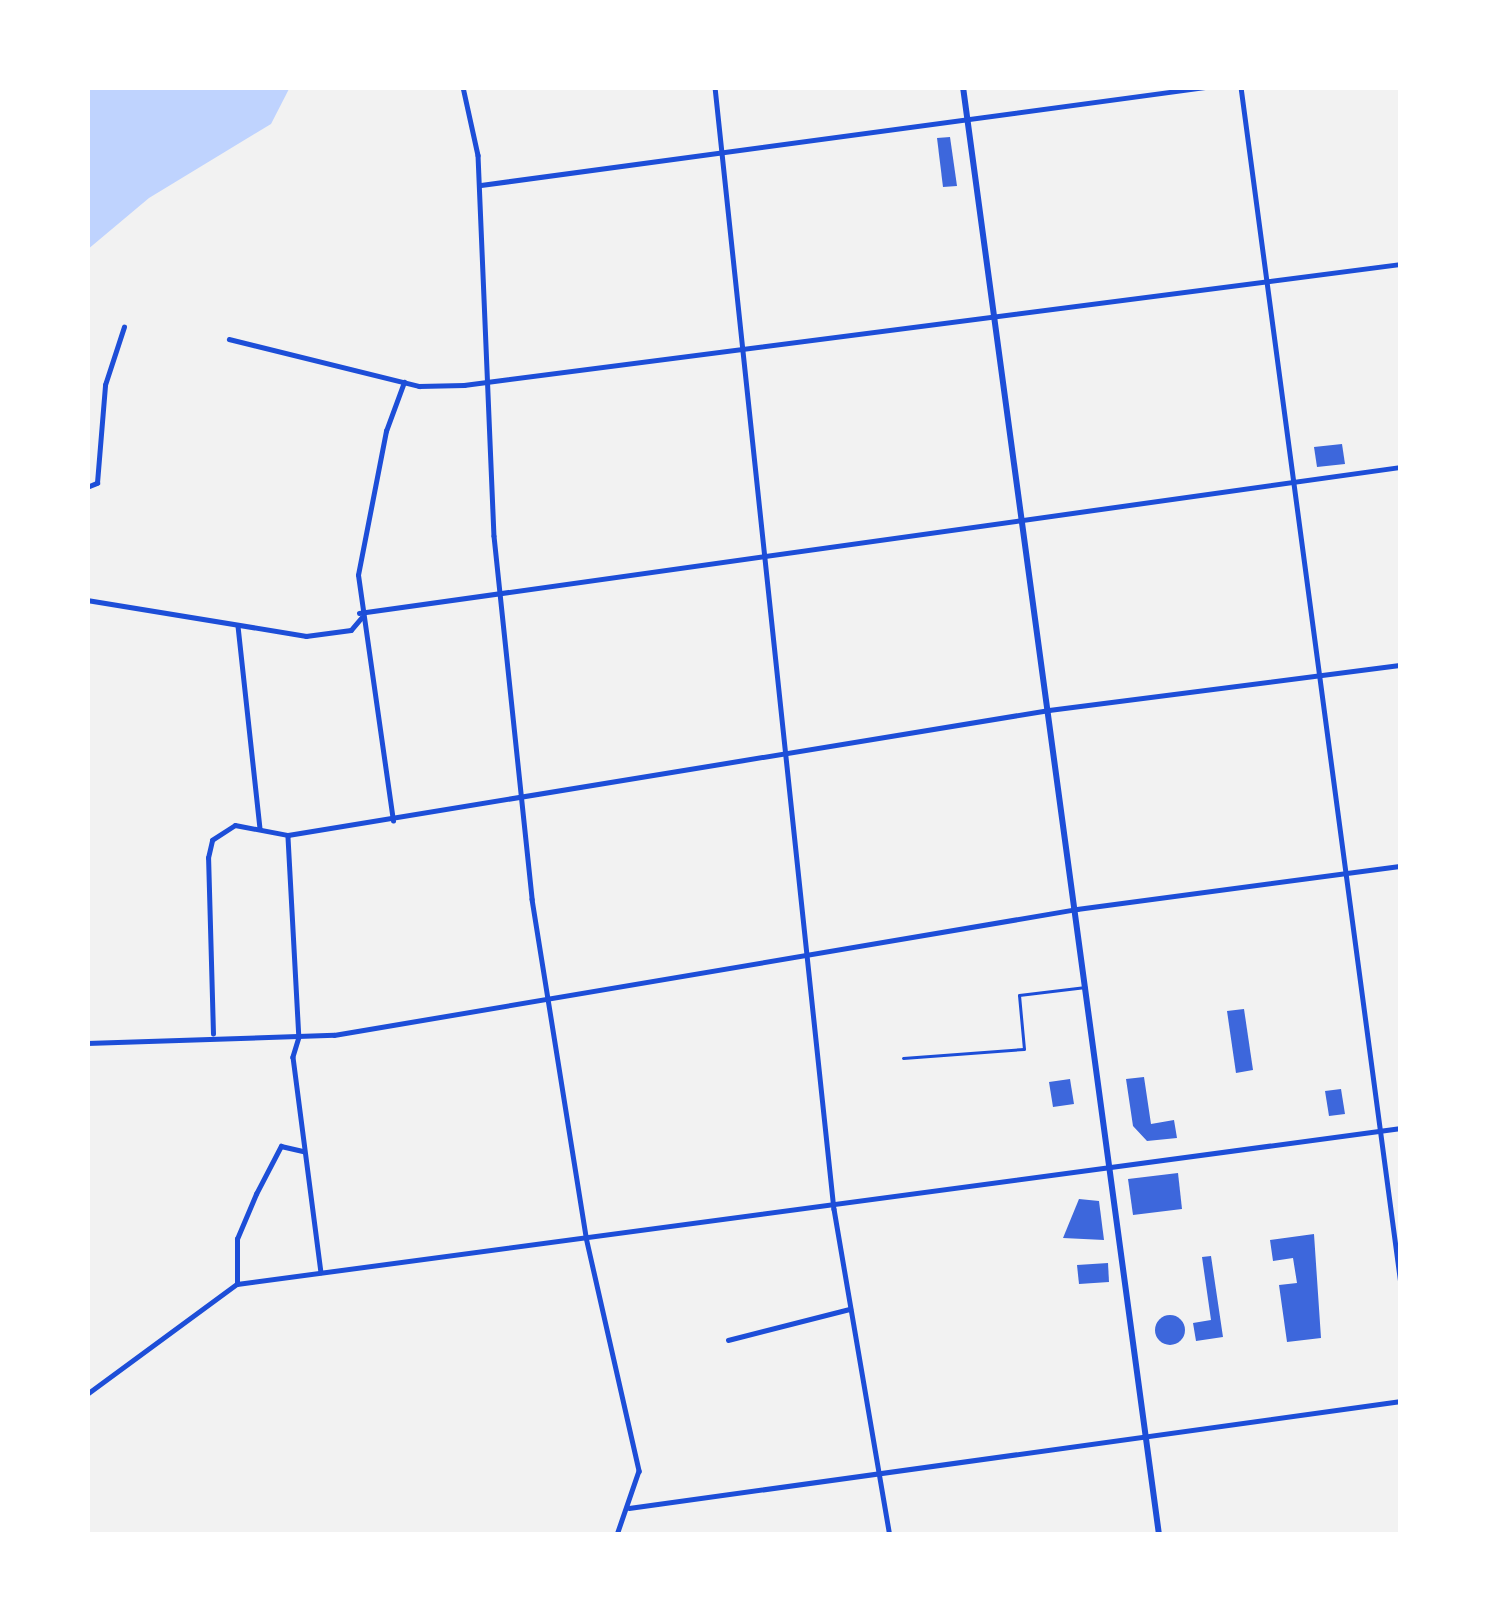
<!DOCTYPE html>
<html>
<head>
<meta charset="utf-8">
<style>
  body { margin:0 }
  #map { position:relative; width:1488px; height:1622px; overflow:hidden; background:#f2f2f2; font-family:"Alegreya Sans",sans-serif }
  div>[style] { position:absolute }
  .water>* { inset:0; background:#bfd3fe }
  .building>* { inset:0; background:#3d67dc }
  .round { border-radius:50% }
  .service>* { height:3px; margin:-1.5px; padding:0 1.5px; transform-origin:1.5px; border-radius:1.5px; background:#1d4ed8 }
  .minor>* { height:4.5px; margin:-2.25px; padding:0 2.25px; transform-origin:2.25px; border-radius:2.25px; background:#1d4ed8 }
  .secondary>* { height:6px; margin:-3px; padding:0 3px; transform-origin:3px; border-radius:3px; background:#1d4ed8 }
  span { translate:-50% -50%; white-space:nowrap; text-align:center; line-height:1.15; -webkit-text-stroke:12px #fff; paint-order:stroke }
  .frame { position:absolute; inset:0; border:90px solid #fff; pointer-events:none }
</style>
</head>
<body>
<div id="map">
  <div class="water">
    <i style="clip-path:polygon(87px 87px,290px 87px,271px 124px,149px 198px,87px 250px)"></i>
  </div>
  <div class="building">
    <i style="clip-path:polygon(950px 137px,957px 186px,943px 187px,937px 138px)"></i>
    <i style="clip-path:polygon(1342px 444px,1345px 464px,1317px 467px,1314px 447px)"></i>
    <i style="clip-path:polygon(1244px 1009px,1253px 1070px,1236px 1073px,1227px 1011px)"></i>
    <i style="clip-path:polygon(1144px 1077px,1151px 1124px,1174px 1120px,1177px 1138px,1147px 1141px,1133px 1126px,1126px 1079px)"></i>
    <i style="clip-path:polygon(1070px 1079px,1074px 1104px,1053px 1107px,1049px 1082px)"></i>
    <i style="clip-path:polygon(1341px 1089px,1345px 1114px,1329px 1116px,1325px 1091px)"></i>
    <i style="clip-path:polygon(1178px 1173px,1182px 1209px,1133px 1215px,1128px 1179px)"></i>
    <i style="clip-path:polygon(1079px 1199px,1099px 1201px,1104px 1240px,1063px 1238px)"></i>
    <i style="clip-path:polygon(1314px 1234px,1321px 1338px,1287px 1342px,1279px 1285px,1297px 1283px,1293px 1258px,1273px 1261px,1270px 1240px)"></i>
    <i style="clip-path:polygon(1211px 1256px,1223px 1337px,1196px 1341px,1193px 1323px,1211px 1320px,1202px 1257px)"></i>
    <i style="clip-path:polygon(1108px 1263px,1109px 1282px,1079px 1284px,1077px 1265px)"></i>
    <i class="round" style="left:1155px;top:1315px;width:30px;height:30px"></i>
  </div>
  <div class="service">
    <i style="left:903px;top:1058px;width:121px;rotate:-4.3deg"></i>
    <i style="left:1024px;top:1049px;width:54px;rotate:-95.3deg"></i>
    <i style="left:1019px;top:995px;width:67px;rotate:-6.8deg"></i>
  </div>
  <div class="minor">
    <i style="left:463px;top:87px;width:70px;rotate:77.6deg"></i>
    <i style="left:478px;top:155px;width:381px;rotate:87.6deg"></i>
    <i style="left:494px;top:536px;width:365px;rotate:84deg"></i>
    <i style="left:532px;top:899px;width:342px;rotate:80.9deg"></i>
    <i style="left:586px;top:1237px;width:240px;rotate:77.2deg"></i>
    <i style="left:639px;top:1471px;width:68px;rotate:109deg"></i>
    <i style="left:715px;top:87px;width:1128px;rotate:83.95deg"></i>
    <i style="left:834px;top:1209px;width:331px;rotate:80.3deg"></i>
    <i style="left:1241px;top:87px;width:1209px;rotate:82.39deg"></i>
    <i style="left:481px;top:185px;width:732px;rotate:-7.7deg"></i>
    <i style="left:229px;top:339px;width:196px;rotate:13.9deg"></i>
    <i style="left:419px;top:386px;width:45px;rotate:-1.3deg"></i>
    <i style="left:464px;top:385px;width:945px;rotate:-7.36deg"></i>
    <i style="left:87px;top:487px;width:11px;rotate:-22deg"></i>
    <i style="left:97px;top:483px;width:98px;rotate:-85.3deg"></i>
    <i style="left:105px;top:385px;width:61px;rotate:-71.9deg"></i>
    <i style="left:87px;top:600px;width:222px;rotate:9.3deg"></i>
    <i style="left:306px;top:636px;width:45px;rotate:-7.6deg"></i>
    <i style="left:351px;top:630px;width:16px;rotate:-50deg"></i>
    <i style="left:359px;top:613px;width:1052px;rotate:-7.98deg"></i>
    <i style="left:238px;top:626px;width:204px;rotate:83.8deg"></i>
    <i style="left:393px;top:821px;width:248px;rotate:-98.1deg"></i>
    <i style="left:358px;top:575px;width:147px;rotate:-79deg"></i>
    <i style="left:386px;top:431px;width:52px;rotate:-69.8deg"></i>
    <i style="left:288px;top:837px;width:200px;rotate:86.9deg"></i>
    <i style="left:299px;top:1037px;width:21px;rotate:107deg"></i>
    <i style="left:293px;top:1057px;width:217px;rotate:82.6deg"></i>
    <i style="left:213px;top:1034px;width:176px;rotate:-91.6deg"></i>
    <i style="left:208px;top:858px;width:18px;rotate:-77deg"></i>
    <i style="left:212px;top:840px;width:27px;rotate:-33deg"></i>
    <i style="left:235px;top:825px;width:54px;rotate:10.7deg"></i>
    <i style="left:288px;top:835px;width:771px;rotate:-9.33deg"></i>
    <i style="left:1049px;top:710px;width:355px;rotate:-7.3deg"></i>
    <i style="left:87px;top:1043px;width:247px;rotate:-1.9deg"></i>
    <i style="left:334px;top:1035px;width:754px;rotate:-9.62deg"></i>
    <i style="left:1077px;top:909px;width:327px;rotate:-7.6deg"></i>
    <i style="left:237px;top:1284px;width:45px;rotate:-90deg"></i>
    <i style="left:237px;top:1239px;width:49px;rotate:-67.1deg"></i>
    <i style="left:256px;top:1194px;width:54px;rotate:-62.5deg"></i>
    <i style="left:281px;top:1146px;width:23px;rotate:13deg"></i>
    <i style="left:728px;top:1340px;width:126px;rotate:-14.3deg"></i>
    <i style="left:87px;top:1394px;width:186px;rotate:-36.3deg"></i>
    <i style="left:237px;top:1284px;width:1174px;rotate:-7.63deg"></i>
    <i style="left:629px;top:1508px;width:779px;rotate:-7.89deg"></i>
  </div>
  <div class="secondary">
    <i style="left:963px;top:87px;width:1461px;rotate:82.29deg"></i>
  </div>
  <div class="frame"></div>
</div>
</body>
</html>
